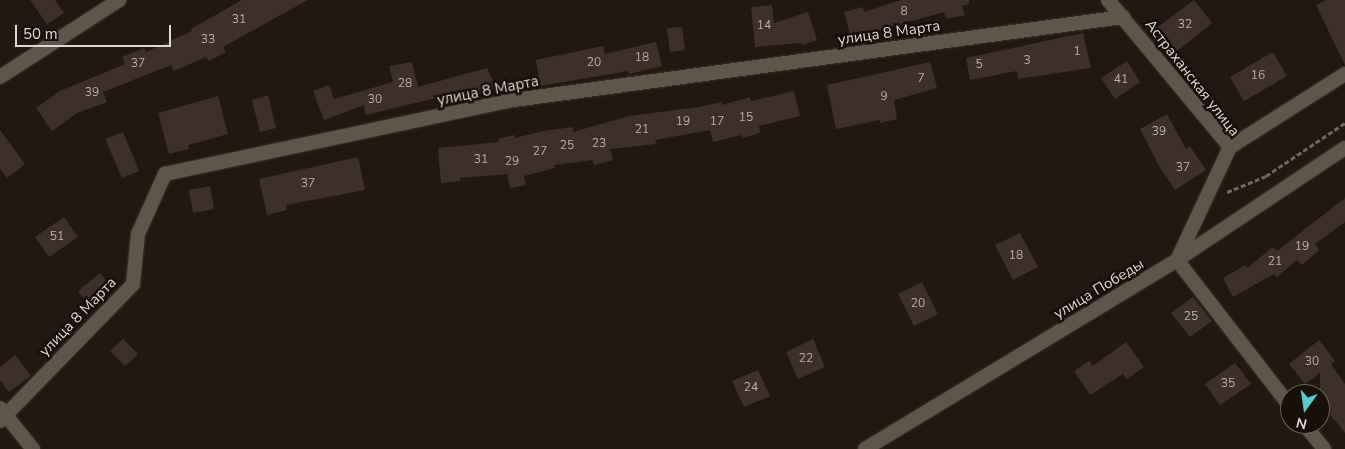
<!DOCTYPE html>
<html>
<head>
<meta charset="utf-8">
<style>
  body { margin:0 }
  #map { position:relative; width:1345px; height:449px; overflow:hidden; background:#211910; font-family:"Nunito Sans",sans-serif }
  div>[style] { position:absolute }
  .building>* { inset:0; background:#3d302b }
  .path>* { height:3px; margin-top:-1.5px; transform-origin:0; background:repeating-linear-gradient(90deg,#6d675e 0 5px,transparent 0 7.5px) }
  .roads { filter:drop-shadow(0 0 1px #39342f) drop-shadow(0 0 1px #39342f) }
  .minor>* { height:14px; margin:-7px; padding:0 7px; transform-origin:7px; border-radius:7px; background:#5f564b }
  span { translate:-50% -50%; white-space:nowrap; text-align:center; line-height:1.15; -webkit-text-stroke:5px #171007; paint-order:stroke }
  .number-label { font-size:12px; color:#b6afa8 }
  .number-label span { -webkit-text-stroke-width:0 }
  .street-label { font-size:15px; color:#ded9d2 }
  .north { position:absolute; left:1280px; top:384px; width:50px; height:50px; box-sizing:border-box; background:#171007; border:1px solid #676058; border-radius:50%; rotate:194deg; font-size:14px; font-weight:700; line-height:20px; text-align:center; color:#ded9d2 }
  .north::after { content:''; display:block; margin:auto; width:18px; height:22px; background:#52cdcc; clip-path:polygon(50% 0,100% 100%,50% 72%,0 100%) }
  .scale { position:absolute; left:15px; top:25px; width:156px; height:22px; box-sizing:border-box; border:2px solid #ded9d2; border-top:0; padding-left:6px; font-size:15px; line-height:18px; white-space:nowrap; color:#ded9d2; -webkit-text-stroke:4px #171007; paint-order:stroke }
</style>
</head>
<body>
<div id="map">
  <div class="building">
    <i style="clip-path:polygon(30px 0,55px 0,64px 13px,47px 24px)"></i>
    <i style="clip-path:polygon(242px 0,308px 0,223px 47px,226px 52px,209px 61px,206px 57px,174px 71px,171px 65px,103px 92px,107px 102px,77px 113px,52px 131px,36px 108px,60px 91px,125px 64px,122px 57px,144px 48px,146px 52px,192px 31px,191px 29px)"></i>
    <i style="clip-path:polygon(901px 0,969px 0,969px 4px,962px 6px,965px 15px,946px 19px,944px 12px,851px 38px,844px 12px,863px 7px,864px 12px)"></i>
    <i style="clip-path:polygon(1194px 0,1212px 23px,1177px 51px,1158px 27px)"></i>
    <i style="clip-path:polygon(1326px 0,1345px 0,1345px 65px,1316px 5px)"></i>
    <i style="clip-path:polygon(772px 5px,774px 23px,808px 12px,817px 40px,802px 45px,801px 43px,755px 47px,751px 7px)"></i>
    <i style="clip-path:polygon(682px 27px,685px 50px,670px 52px,667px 28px)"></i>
    <i style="clip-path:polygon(1083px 33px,1091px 68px,1018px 79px,1017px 71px,970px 80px,966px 58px)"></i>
    <i style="clip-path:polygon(656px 42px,662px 66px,629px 74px,628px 71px,540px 86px,536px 60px,603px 46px,605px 54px)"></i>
    <i style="clip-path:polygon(1273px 52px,1287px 76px,1244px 101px,1230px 77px)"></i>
    <i style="clip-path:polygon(1127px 61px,1140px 82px,1115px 99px,1101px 78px)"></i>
    <i style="clip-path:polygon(412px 62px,418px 87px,487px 68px,496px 88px,446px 102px,444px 96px,366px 115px,364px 105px,324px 120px,313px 91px,329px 85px,334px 99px,393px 82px,389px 66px)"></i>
    <i style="clip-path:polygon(930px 62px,937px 88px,894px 100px,897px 119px,880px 123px,880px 120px,836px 129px,827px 85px)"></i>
    <i style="clip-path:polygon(794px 91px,800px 116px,759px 126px,760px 133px,742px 138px,741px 135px,713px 142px,710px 130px,655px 140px,656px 144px,610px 149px,613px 160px,594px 165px,593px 160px,554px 165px,555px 168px,524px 176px,526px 185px,510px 188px,507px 174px,460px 178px,460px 181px,441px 183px,438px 148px,499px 142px,498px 139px,514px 135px,515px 138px,543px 131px,573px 127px,573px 132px,629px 116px,699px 107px,721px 102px,722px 105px,750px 97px,751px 101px)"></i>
    <i style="clip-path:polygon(268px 95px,276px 128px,260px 132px,252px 100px)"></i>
    <i style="clip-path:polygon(218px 96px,228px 134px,188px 145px,189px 149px,169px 154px,158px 113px)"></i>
    <i style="clip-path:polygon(1167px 114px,1186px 149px,1190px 146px,1206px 170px,1175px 190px,1159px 166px,1140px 129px)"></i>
    <i style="clip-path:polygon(0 130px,25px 164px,7px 178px,0 169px)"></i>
    <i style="clip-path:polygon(123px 132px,139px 171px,122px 178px,105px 139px)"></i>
    <i style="clip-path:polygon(358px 157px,365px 190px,286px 205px,287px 210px,267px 215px,259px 179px)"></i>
    <i style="clip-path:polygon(210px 186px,214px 209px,193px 213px,189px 190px)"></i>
    <i style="clip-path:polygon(1345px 198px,1345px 222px,1315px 244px,1319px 250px,1302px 265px,1297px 260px,1277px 277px,1274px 274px,1233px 297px,1223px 278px,1246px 265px,1247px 268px,1273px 247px,1277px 251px)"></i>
    <i style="clip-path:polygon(64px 217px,78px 237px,49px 257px,35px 237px)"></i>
    <i style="clip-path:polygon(1020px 233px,1038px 267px,1013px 280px,995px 245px)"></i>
    <i style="clip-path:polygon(100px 273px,112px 289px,90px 306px,78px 291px)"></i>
    <i style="clip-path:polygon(922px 282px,938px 314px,914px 326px,898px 294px)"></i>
    <i style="clip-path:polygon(1193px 297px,1212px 321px,1190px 337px,1171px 313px)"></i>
    <i style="clip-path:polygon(123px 339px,138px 354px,125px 366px,110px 351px)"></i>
    <i style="clip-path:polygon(813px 339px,825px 367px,798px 379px,786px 352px)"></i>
    <i style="clip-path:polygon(1319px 340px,1335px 361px,1331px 364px,1345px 384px,1345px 433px,1320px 402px,1320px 373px,1305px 384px,1289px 364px)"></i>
    <i style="clip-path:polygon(1126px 342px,1144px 367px,1127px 379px,1123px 374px,1090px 395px,1074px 371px,1089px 361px,1093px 366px)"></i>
    <i style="clip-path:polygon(15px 355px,31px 376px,9px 392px,0 380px,0 367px)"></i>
    <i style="clip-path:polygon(1235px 363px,1251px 384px,1220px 405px,1205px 384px)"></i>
    <i style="clip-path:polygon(758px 370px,770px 396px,744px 407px,732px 381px)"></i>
  </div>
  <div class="path">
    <i style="left:1227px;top:192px;width:42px;rotate:-22.3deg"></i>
    <i style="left:1266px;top:176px;width:95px;rotate:-33.9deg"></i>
  </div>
  <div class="roads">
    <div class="minor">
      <i style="left:1108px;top:0;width:191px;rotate:50.3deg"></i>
      <i style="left:1230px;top:147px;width:125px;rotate:115.1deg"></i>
      <i style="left:1177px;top:260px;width:185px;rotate:52.3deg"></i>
      <i style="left:0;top:77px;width:142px;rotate:-32.9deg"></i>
      <i style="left:1230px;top:147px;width:136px;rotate:-32.4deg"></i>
      <i style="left:0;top:408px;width:53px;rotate:51.2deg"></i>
      <i style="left:0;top:421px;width:191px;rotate:-45.8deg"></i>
      <i style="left:133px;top:284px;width:50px;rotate:-84.3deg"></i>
      <i style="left:138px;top:234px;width:66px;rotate:-65.8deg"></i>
      <i style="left:165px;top:174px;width:350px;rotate:-12deg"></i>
      <i style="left:507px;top:101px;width:622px;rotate:-7.77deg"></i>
      <i style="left:1304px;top:424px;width:32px;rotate:51deg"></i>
      <i style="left:865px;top:449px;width:365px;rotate:-31.2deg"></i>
      <i style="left:1177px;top:260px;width:202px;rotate:-33.7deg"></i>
    </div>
  </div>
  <div class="number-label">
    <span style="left:904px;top:12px">8</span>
    <span style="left:239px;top:20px">31</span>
    <span style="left:1185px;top:25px">32</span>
    <span style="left:764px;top:26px">14</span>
    <span style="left:208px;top:40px">33</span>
    <span style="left:1077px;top:52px">1</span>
    <span style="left:642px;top:58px">18</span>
    <span style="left:1027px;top:61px">3</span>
    <span style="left:594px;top:63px">20</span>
    <span style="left:138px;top:64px">37</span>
    <span style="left:979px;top:65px">5</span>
    <span style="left:1258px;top:76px">16</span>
    <span style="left:921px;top:79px">7</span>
    <span style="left:1121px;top:80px">41</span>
    <span style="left:405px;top:84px">28</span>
    <span style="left:92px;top:93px">39</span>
    <span style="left:884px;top:97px">9</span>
    <span style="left:375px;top:100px">30</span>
    <span style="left:746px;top:118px">15</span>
    <span style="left:683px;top:122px">19</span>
    <span style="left:717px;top:122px">17</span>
    <span style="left:642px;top:130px">21</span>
    <span style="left:1159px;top:132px">39</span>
    <span style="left:599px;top:144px">23</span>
    <span style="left:567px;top:146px">25</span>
    <span style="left:540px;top:152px">27</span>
    <span style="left:481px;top:160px">31</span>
    <span style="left:512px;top:162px">29</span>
    <span style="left:1183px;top:168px">37</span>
    <span style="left:308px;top:184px">37</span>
    <span style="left:57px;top:237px">51</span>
    <span style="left:1302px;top:247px">19</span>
    <span style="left:1016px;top:256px">18</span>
    <span style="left:1275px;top:262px">21</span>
    <span style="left:918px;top:304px">20</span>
    <span style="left:1191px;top:317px">25</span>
    <span style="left:806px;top:359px">22</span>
    <span style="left:1312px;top:362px">30</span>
    <span style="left:1228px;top:384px">35</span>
    <span style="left:751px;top:388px">24</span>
  </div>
  <div class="street-label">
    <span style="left:889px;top:33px;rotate:-8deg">улица 8 Марта</span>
    <span style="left:1192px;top:78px;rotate:52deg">Астраханская улица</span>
    <span style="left:488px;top:91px;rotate:-11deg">улица 8 Марта</span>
    <span style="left:1099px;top:289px;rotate:-31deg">улица Победы</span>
    <span style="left:78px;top:317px;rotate:-46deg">улица 8 Марта</span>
  </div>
  <div class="north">N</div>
  <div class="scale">50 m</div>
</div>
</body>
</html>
